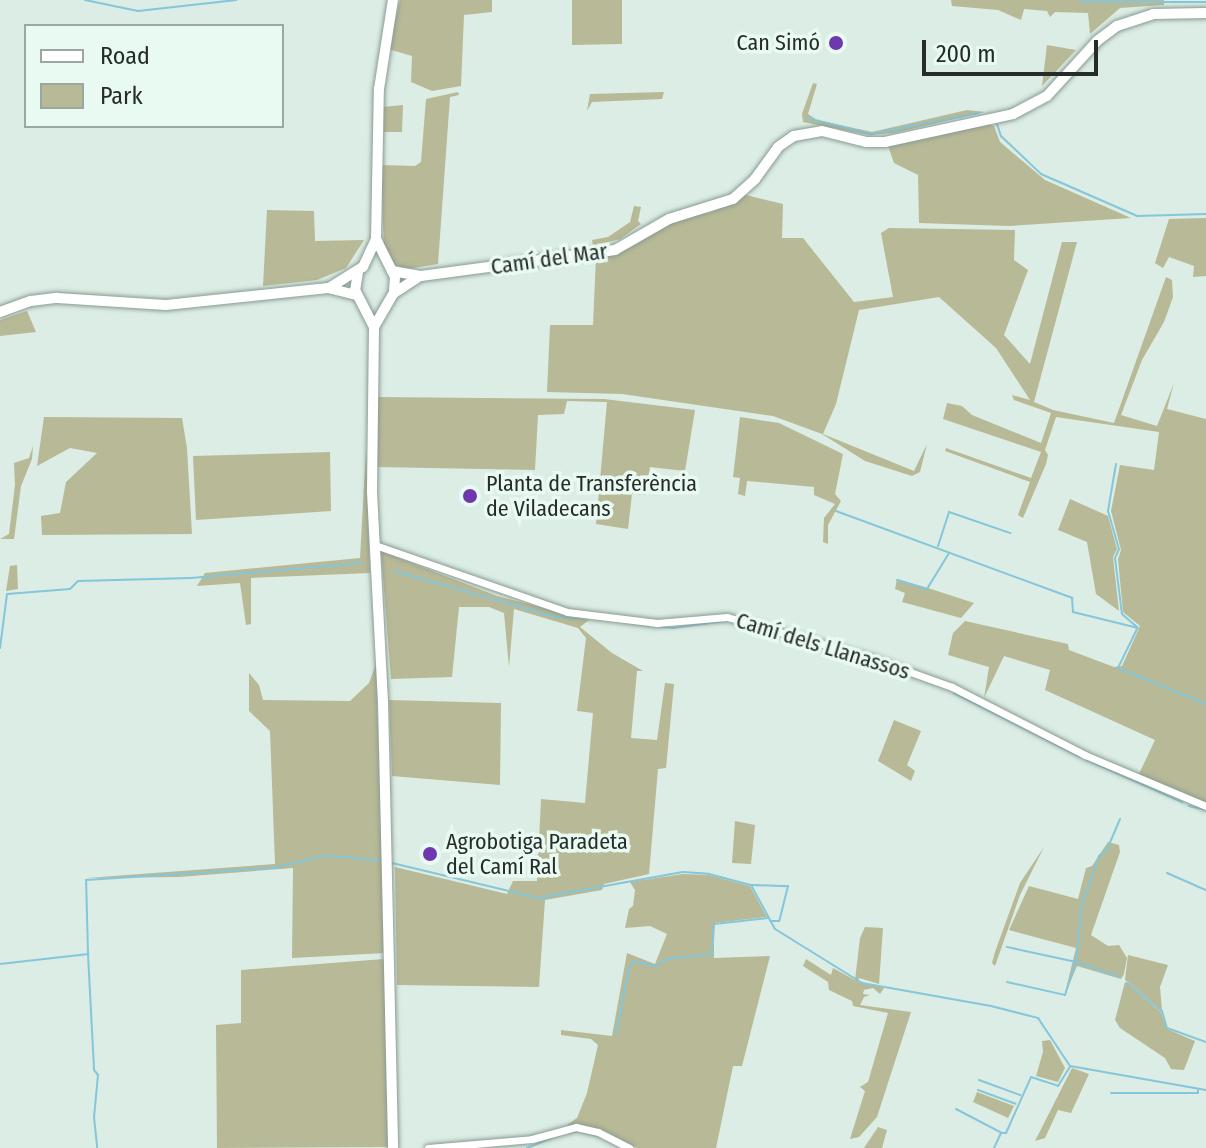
<!DOCTYPE html>
<html>
<head>
<meta charset="utf-8">
<style>
  body { margin:0 }
  #map { position:relative; width:1206px; height:1148px; overflow:hidden; background:#dbede4; font-family:"Fira Sans Condensed",sans-serif }
  div>[style] { position:absolute }
  .green>* { inset:0; background:#b8b996 }
  .stream>* { height:2px; margin:-1px; padding:0 1px; transform-origin:1px; border-radius:1px; background:#84c6da }
  .roads { filter:drop-shadow(0 0 2px #899b92) drop-shadow(0 0 2px #899b92) }
  .street>* { height:7px; margin:-3.5px; padding:0 3.5px; transform-origin:3.5px; border-radius:3.5px; background:#fff }
  .secondary>* { height:10px; margin:-5px; padding:0 5px; transform-origin:5px; border-radius:5px; background:#fff }
  .dots>* { width:22px; height:22px; translate:-50% -50%; box-sizing:border-box; border:4px solid #e8faf1; border-radius:50% }
  span { translate:-50% -50%; white-space:nowrap; text-align:center; line-height:1.15; -webkit-text-stroke:7px #e8faf1; paint-order:stroke }
  .poi-label { font-size:22px; color:#262c29 }
  .right { translate:-100% -50%; text-align:right }
  .left { translate:0 -50%; text-align:left }
  .street-label { font-size:22px; color:#262c29 }
  .legend { position:absolute; left:24px; top:24px; width:260px; height:104px; box-sizing:border-box; background:#e8faf1; border:2px solid #9aa8a1; margin:0; padding:10px 14px; list-style:none; font-size:24px; color:#262c29 }
  .legend li { display:flex; align-items:center; gap:16px; height:40px }
  .legend b { width:40px; border:2px solid #9aa8a1 }
  .scale { position:absolute; left:922px; top:40px; width:176px; height:36px; box-sizing:border-box; border:4px solid #262c29; border-top:0; padding-left:10px; font-size:24px; line-height:28px; white-space:nowrap; color:#262c29; -webkit-text-stroke:6px #e8faf1; paint-order:stroke }
</style>
</head>
<body>
<div id="map">
  <div class="green">
    <i style="clip-path:polygon(400px 0,492px 0,492px 12px,464px 15px,461px 86px,432px 91px,411px 82px,412px 56px,388px 49px)"></i>
    <i style="clip-path:polygon(572px 0,622px 0,622px 44px,572px 45px)"></i>
    <i style="clip-path:polygon(951px 0,1164px 0,1164px 5px,1120px 8px,1090px 34px,1088px 13px,1055px 12px,1050px 17px,1047px 11px,1024px 9px,1021px 20px,998px 10px,952px 6px)"></i>
    <i style="clip-path:polygon(1047px 45px,1076px 50px,1042px 86px)"></i>
    <i style="clip-path:polygon(813px 83px,817px 84px,808px 114px,817px 120px,872px 132px,967px 110px,985px 112px,894px 133px,869px 135px,803px 122px,802px 114px)"></i>
    <i style="clip-path:polygon(458px 92px,459px 95px,450px 97px,438px 264px,407px 269px,395px 265px,384px 250px,381px 165px,415px 166px,421px 162px,426px 99px)"></i>
    <i style="clip-path:polygon(664px 92px,662px 99px,592px 102px,587px 111px,590px 94px)"></i>
    <i style="clip-path:polygon(403px 105px,402px 132px,384px 132px,383px 107px)"></i>
    <i style="clip-path:polygon(989px 124px,994px 126px,1000px 142px,1045px 180px,1131px 218px,1009px 226px,919px 223px,918px 175px,894px 163px,888px 146px)"></i>
    <i style="clip-path:polygon(746px 195px,783px 204px,782px 238px,803px 238px,854px 302px,893px 297px,881px 233px,889px 228px,1015px 230px,1014px 260px,1028px 270px,1004px 335px,1030px 364px,1062px 242px,1077px 242px,1034px 402px,1053px 410px,1114px 423px,1166px 277px,1172px 280px,1173px 297px,1164px 322px,1142px 360px,1121px 415px,1157px 426px,1174px 383px,1167px 409px,1206px 419px,1206px 803px,1139px 774px,1155px 740px,1045px 690px,1050px 670px,1004px 656px,984px 698px,989px 667px,948px 655px,953px 633px,965px 621px,1068px 644px,1069px 650px,1114px 667px,1122px 666px,1140px 626px,1123px 612px,1118px 559px,1121px 550px,1111px 511px,1120px 465px,1154px 470px,1159px 432px,1056px 417px,1045px 450px,1048px 455px,1046px 464px,1023px 518px,1018px 515px,1030px 482px,945px 451px,946px 448px,1031px 478px,1041px 452px,943px 419px,947px 403px,962px 406px,972px 415px,1041px 443px,1051px 413px,1014px 400px,1012px 395px,1030px 400px,996px 348px,939px 297px,859px 310px,836px 404px,823px 434px,914px 471px,927px 444px,920px 472px,912px 476px,865px 461px,822px 434px,773px 416px,622px 394px,547px 392px,550px 325px,593px 325px,596px 257px,629px 248px,680px 218px,712px 212px)"></i>
    <i style="clip-path:polygon(634px 206px,641px 207px,638px 221px,641px 224px,620px 239px,593px 246px,592px 240px,608px 237px,630px 222px)"></i>
    <i style="clip-path:polygon(267px 210px,314px 211px,315px 241px,364px 240px,346px 268px,317px 280px,263px 286px)"></i>
    <i style="clip-path:polygon(1206px 218px,1206px 276px,1193px 277px,1194px 266px,1169px 257px,1163px 268px,1155px 263px,1169px 219px)"></i>
    <i style="clip-path:polygon(27px 311px,36px 332px,0 336px,0 320px)"></i>
    <i style="clip-path:polygon(377px 397px,604px 399px,695px 410px,685px 471px,650px 467px,646px 495px,632px 494px,628px 529px,596px 524px,607px 402px,567px 401px,564px 414px,538px 415px,535px 470px,376px 467px)"></i>
    <i style="clip-path:polygon(44px 417px,182px 418px,187px 448px,192px 534px,42px 535px,41px 516px,60px 513px,66px 482px,97px 453px,70px 448px,37px 466px)"></i>
    <i style="clip-path:polygon(740px 417px,779px 423px,843px 454px,835px 494px,841px 501px,828px 525px,828px 544px,823px 542px,824px 518px,835px 504px,814px 495px,814px 487px,747px 481px,745px 496px,738px 494px,740px 478px,733px 477px)"></i>
    <i style="clip-path:polygon(33px 446px,32px 459px,21px 486px,14px 539px,0 539px,9px 534px,15px 485px,14px 463px,29px 458px)"></i>
    <i style="clip-path:polygon(366px 449px,370px 573px,251px 578px,251px 624px,246px 625px,240px 583px,197px 586px,205px 573px,360px 558px)"></i>
    <i style="clip-path:polygon(330px 452px,331px 511px,196px 520px,193px 456px)"></i>
    <i style="clip-path:polygon(1070px 499px,1108px 516px,1117px 549px,1113px 557px,1119px 611px,1096px 594px,1087px 542px,1058px 530px)"></i>
    <i style="clip-path:polygon(381px 551px,497px 596px,589px 620px,580px 627px,612px 653px,643px 671px,637px 671px,631px 738px,657px 740px,665px 683px,674px 684px,666px 768px,658px 769px,649px 874px,604px 884px,602px 890px,545px 900px,539px 987px,397px 985px,395px 867px,507px 894px,513px 881px,537px 881px,541px 799px,585px 803px,593px 713px,577px 711px,586px 638px,578px 628px,514px 609px,509px 667px,504px 613px,489px 607px,459px 607px,452px 677px,391px 679px)"></i>
    <i style="clip-path:polygon(17px 565px,18px 589px,6px 591px,10px 566px)"></i>
    <i style="clip-path:polygon(897px 579px,928px 588px,974px 603px,961px 618px,902px 602px,905px 593px,895px 589px)"></i>
    <i style="clip-path:polygon(376px 664px,385px 953px,292px 958px,293px 868px,179px 877px,86px 878px,275px 864px,270px 731px,249px 711px,249px 673px,259px 685px,263px 700px,350px 701px,369px 683px)"></i>
    <i style="clip-path:polygon(389px 700px,501px 703px,500px 785px,392px 776px)"></i>
    <i style="clip-path:polygon(894px 720px,921px 731px,907px 765px,915px 771px,911px 781px,878px 761px)"></i>
    <i style="clip-path:polygon(735px 821px,755px 825px,751px 864px,732px 863px)"></i>
    <i style="clip-path:polygon(1108px 842px,1119px 845px,1120px 852px,1091px 935px,1108px 946px,1119px 945px,1127px 958px,1124px 974px,1121px 979px,1077px 966px,1064px 997px,1076px 948px,1009px 930px,1029px 886px,1078px 899px,1086px 868px,1092px 866px)"></i>
    <i style="clip-path:polygon(1044px 847px,1020px 895px,995px 966px,992px 963px,995px 952px,1020px 883px)"></i>
    <i style="clip-path:polygon(683px 874px,709px 875px,750px 886px,767px 917px,714px 923px,714px 958px,770px 956px,742px 1066px,733px 1066px,716px 1148px,637px 1148px,605px 1131px,567px 1125px,577px 1118px,587px 1093px,598px 1045px,591px 1039px,561px 1035px,561px 1030px,612px 1036px,627px 953px,655px 964px,667px 934px,650px 926px,625px 928px,629px 909px,633px 906px,635px 890px,630px 882px)"></i>
    <i style="clip-path:polygon(865px 927px,883px 928px,879px 984px,859px 978px,858px 982px,884px 988px,880px 994px,873px 988px,864px 990px,863px 994px,870px 995px,864px 997px,860px 1005px,911px 1012px,877px 1117px,859px 1137px,850px 1139px,865px 1091px,860px 1087px,868px 1082px,888px 1013px,853px 1006px,852px 1001px,829px 990px,828px 982px,803px 966px,806px 959px,831px 975px,833px 968px,855px 980px,860px 938px)"></i>
    <i style="clip-path:polygon(1128px 955px,1168px 965px,1160px 987px,1162px 1010px,1125px 980px)"></i>
    <i style="clip-path:polygon(384px 959px,388px 1147px,217px 1148px,216px 1025px,241px 1023px,241px 970px)"></i>
    <i style="clip-path:polygon(1125px 982px,1161px 1012px,1167px 1029px,1195px 1041px,1184px 1070px,1171px 1069px,1165px 1058px,1120px 1028px,1115px 1020px)"></i>
    <i style="clip-path:polygon(1050px 1040px,1065px 1068px,1058px 1082px,1036px 1076px,1043px 1052px,1042px 1041px)"></i>
    <i style="clip-path:polygon(1072px 1068px,1089px 1074px,1071px 1113px,1058px 1110px,1045px 1138px,1035px 1141px)"></i>
    <i style="clip-path:polygon(977px 1092px,1014px 1106px,1008px 1118px,973px 1102px)"></i>
    <i style="clip-path:polygon(878px 1127px,887px 1130px,882px 1148px,864px 1148px)"></i>
  </div>
  <div class="stream">
    <i style="left:85px;top:0;width:54px;rotate:11.7deg"></i>
    <i style="left:138px;top:11px;width:99px;rotate:-6.4deg"></i>
    <i style="left:1081px;top:2px;width:125px"></i>
    <i style="left:807px;top:118px;width:66px;rotate:14deg"></i>
    <i style="left:871px;top:134px;width:110px;rotate:-11deg"></i>
    <i style="left:997px;top:124px;width:13px;rotate:72deg"></i>
    <i style="left:1001px;top:136px;width:55px;rotate:43.5deg"></i>
    <i style="left:1041px;top:174px;width:105px;rotate:23.6deg"></i>
    <i style="left:1137px;top:216px;width:69px;rotate:-1.7deg"></i>
    <i style="left:1116px;top:464px;width:48px;rotate:99.7deg"></i>
    <i style="left:1108px;top:511px;width:40px;rotate:74deg"></i>
    <i style="left:1119px;top:549px;width:10px;rotate:114deg"></i>
    <i style="left:1115px;top:558px;width:56px;rotate:82.9deg"></i>
    <i style="left:1122px;top:614px;width:20px;rotate:41deg"></i>
    <i style="left:836px;top:511px;width:252px;rotate:20.2deg"></i>
    <i style="left:1072px;top:598px;width:14px;rotate:86deg"></i>
    <i style="left:1073px;top:612px;width:67px;rotate:13.8deg"></i>
    <i style="left:938px;top:546px;width:36px;rotate:-72deg"></i>
    <i style="left:949px;top:512px;width:65px;rotate:19deg"></i>
    <i style="left:394px;top:571px;width:168px;rotate:15.9deg"></i>
    <i style="left:556px;top:617px;width:26px;rotate:2deg"></i>
    <i style="left:897px;top:580px;width:31px;rotate:17deg"></i>
    <i style="left:927px;top:589px;width:42px;rotate:-58.6deg"></i>
    <i style="left:624px;top:622px;width:25px;rotate:9deg"></i>
    <i style="left:732px;top:622px;width:116px;rotate:16.1deg"></i>
    <i style="left:656px;top:626px;width:17px;rotate:7deg"></i>
    <i style="left:673px;top:628px;width:52px;rotate:-7.7deg"></i>
    <i style="left:1137px;top:629px;width:43px;rotate:116deg"></i>
    <i style="left:1118px;top:668px;width:95px;rotate:22.2deg"></i>
    <i style="left:0;top:648px;width:54px;rotate:-82.6deg"></i>
    <i style="left:7px;top:594px;width:63px;rotate:-4.5deg"></i>
    <i style="left:70px;top:589px;width:11px;rotate:-45deg"></i>
    <i style="left:78px;top:581px;width:113px;rotate:-1.5deg"></i>
    <i style="left:191px;top:578px;width:171px;rotate:-5deg"></i>
    <i style="left:954px;top:693px;width:141px;rotate:26.9deg"></i>
    <i style="left:1087px;top:760px;width:104px;rotate:23.9deg"></i>
    <i style="left:1189px;top:806px;width:17px;rotate:13deg"></i>
    <i style="left:1120px;top:819px;width:33px;rotate:113deg"></i>
    <i style="left:1107px;top:849px;width:11px;rotate:139deg"></i>
    <i style="left:1099px;top:856px;width:51px;rotate:109.5deg"></i>
    <i style="left:1082px;top:904px;width:58px;rotate:95.9deg"></i>
    <i style="left:1076px;top:962px;width:46px;rotate:18.8deg"></i>
    <i style="left:392px;top:863px;width:150px;rotate:13.5deg"></i>
    <i style="left:538px;top:898px;width:147px;rotate:-10.2deg"></i>
    <i style="left:683px;top:872px;width:26px;rotate:4deg"></i>
    <i style="left:709px;top:874px;width:43px;rotate:14.7deg"></i>
    <i style="left:751px;top:885px;width:50px;rotate:61.4deg"></i>
    <i style="left:775px;top:929px;width:102px;rotate:31.8deg"></i>
    <i style="left:862px;top:983px;width:131px;rotate:10.1deg"></i>
    <i style="left:991px;top:1006px;width:49px;rotate:14.3deg"></i>
    <i style="left:1038px;top:1018px;width:58px;rotate:56.3deg"></i>
    <i style="left:1070px;top:1066px;width:138px;rotate:10deg"></i>
    <i style="left:1167px;top:873px;width:43px;rotate:23.6deg"></i>
    <i style="left:752px;top:885px;width:36px;rotate:2deg"></i>
    <i style="left:788px;top:886px;width:36px;rotate:104deg"></i>
    <i style="left:779px;top:921px;width:9px;rotate:180deg"></i>
    <i style="left:88px;top:954px;width:74px;rotate:-91.5deg"></i>
    <i style="left:86px;top:880px;width:186px;rotate:-3.7deg"></i>
    <i style="left:272px;top:868px;width:57px;rotate:-13.1deg"></i>
    <i style="left:328px;top:855px;width:53px;rotate:6.5deg"></i>
    <i style="left:0;top:964px;width:89px;rotate:-6.5deg"></i>
    <i style="left:88px;top:954px;width:116px;rotate:87deg"></i>
    <i style="left:94px;top:1070px;width:6px;rotate:51deg"></i>
    <i style="left:98px;top:1075px;width:42px;rotate:95.4deg"></i>
    <i style="left:94px;top:1117px;width:31px;rotate:84deg"></i>
    <i style="left:1007px;top:982px;width:59px;rotate:12.6deg"></i>
    <i style="left:1065px;top:995px;width:35px;rotate:-72deg"></i>
    <i style="left:1076px;top:962px;width:71px;rotate:-167.7deg"></i>
    <i style="left:1127px;top:983px;width:45px;rotate:38.7deg"></i>
    <i style="left:1162px;top:1011px;width:18px;rotate:74deg"></i>
    <i style="left:1167px;top:1028px;width:41px;rotate:19.7deg"></i>
    <i style="left:616px;top:1034px;width:67px;rotate:-78.9deg"></i>
    <i style="left:629px;top:968px;width:9px;rotate:-54deg"></i>
    <i style="left:634px;top:961px;width:23px;rotate:13deg"></i>
    <i style="left:656px;top:966px;width:13px;rotate:-32deg"></i>
    <i style="left:667px;top:959px;width:45px;rotate:-6.3deg"></i>
    <i style="left:712px;top:954px;width:30px;rotate:-86deg"></i>
    <i style="left:714px;top:924px;width:54px;rotate:-6.3deg"></i>
    <i style="left:979px;top:1080px;width:44px;rotate:20.1deg"></i>
    <i style="left:978px;top:1090px;width:40px;rotate:20.2deg"></i>
    <i style="left:1111px;top:1093px;width:87px"></i>
    <i style="left:1198px;top:1093px;width:3px;rotate:-90deg"></i>
    <i style="left:956px;top:1109px;width:50px;rotate:27.6deg"></i>
    <i style="left:569px;top:1133px;width:9px;rotate:-13deg"></i>
    <i style="left:578px;top:1131px;width:25px;rotate:14deg"></i>
    <i style="left:527px;top:1148px;width:35px;rotate:-22deg"></i>
    <i style="left:994px;top:1148px;width:17px;rotate:-65deg"></i>
    <i style="left:1001px;top:1133px;width:5px"></i>
    <i style="left:1006px;top:1133px;width:61px;rotate:-65.9deg"></i>
    <i style="left:1031px;top:1077px;width:28px;rotate:18deg"></i>
    <i style="left:1058px;top:1086px;width:22px;rotate:-58deg"></i>
  </div>
  <div class="roads">
    <div class="street">
      <i style="left:375px;top:545px;width:203px;rotate:19.2deg"></i>
      <i style="left:567px;top:612px;width:91px;rotate:7deg"></i>
      <i style="left:657px;top:623px;width:70px;rotate:-4.9deg"></i>
      <i style="left:727px;top:617px;width:153px;rotate:15.9deg"></i>
      <i style="left:874px;top:659px;width:83px;rotate:19.7deg"></i>
      <i style="left:952px;top:687px;width:149px;rotate:27.1deg"></i>
      <i style="left:1085px;top:755px;width:131px;rotate:22.9deg"></i>
      <i style="left:428px;top:1148px;width:104px;rotate:-4.9deg"></i>
      <i style="left:532px;top:1139px;width:46px;rotate:-15.3deg"></i>
      <i style="left:576px;top:1127px;width:23px;rotate:13deg"></i>
      <i style="left:598px;top:1132px;width:35px;rotate:27deg"></i>
    </div>
    <div class="secondary">
      <i style="left:376px;top:239px;width:42px;rotate:63.4deg"></i>
      <i style="left:395px;top:277px;width:16px;rotate:94deg"></i>
      <i style="left:392px;top:271px;width:29px;rotate:10deg"></i>
      <i style="left:421px;top:276px;width:196px;rotate:-7.6deg"></i>
      <i style="left:615px;top:250px;width:62px;rotate:-29.9deg"></i>
      <i style="left:669px;top:219px;width:67px;rotate:-17.4deg"></i>
      <i style="left:733px;top:199px;width:30px;rotate:-42deg"></i>
      <i style="left:755px;top:179px;width:39px;rotate:-54deg"></i>
      <i style="left:778px;top:147px;width:19px;rotate:-35deg"></i>
      <i style="left:794px;top:136px;width:28px;rotate:-10deg"></i>
      <i style="left:822px;top:131px;width:45px;rotate:14deg"></i>
      <i style="left:866px;top:142px;width:19px"></i>
      <i style="left:885px;top:142px;width:131px;rotate:-12.3deg"></i>
      <i style="left:1013px;top:114px;width:38px;rotate:-28deg"></i>
      <i style="left:1047px;top:96px;width:74px;rotate:-47.7deg"></i>
      <i style="left:1097px;top:41px;width:25px;rotate:-37deg"></i>
      <i style="left:1117px;top:26px;width:38px;rotate:-18deg"></i>
      <i style="left:1153px;top:14px;width:53px;rotate:-1.1deg"></i>
      <i style="left:358px;top:272px;width:18px;rotate:99deg"></i>
      <i style="left:355px;top:290px;width:42px;rotate:62.8deg"></i>
      <i style="left:374px;top:327px;width:165px;rotate:90.7deg"></i>
      <i style="left:372px;top:492px;width:210px;rotate:87deg"></i>
      <i style="left:383px;top:702px;width:446px;rotate:88.7deg"></i>
      <i style="left:329px;top:288px;width:40px;rotate:-32deg"></i>
      <i style="left:363px;top:267px;width:31px;rotate:-65deg"></i>
      <i style="left:376px;top:239px;width:150px;rotate:-88.9deg"></i>
      <i style="left:379px;top:89px;width:90px;rotate:-81.1deg"></i>
      <i style="left:0;top:312px;width:33px;rotate:-20deg"></i>
      <i style="left:31px;top:301px;width:26px;rotate:-7deg"></i>
      <i style="left:57px;top:298px;width:109px;rotate:3.7deg"></i>
      <i style="left:166px;top:305px;width:163px;rotate:-6deg"></i>
      <i style="left:328px;top:288px;width:30px;rotate:14deg"></i>
      <i style="left:374px;top:327px;width:39px;rotate:-60deg"></i>
      <i style="left:394px;top:293px;width:30px;rotate:-33deg"></i>
    </div>
  </div>
  <div class="dots">
    <i style="left:836px;top:43px;background:#6e38af"></i>
    <i style="left:470px;top:496px;background:#6e38af"></i>
    <i style="left:430px;top:854px;background:#6e38af"></i>
  </div>
  <div class="poi-label">
    <span class="right" style="left:820px;top:43px">Can Simó</span>
    <span class="left" style="left:486px;top:496px">Planta de Transferència<br>de Viladecans</span>
    <span class="left" style="left:446px;top:854px">Agrobotiga Paradeta<br>del Camí Ral</span>
  </div>
  <div class="street-label">
    <span style="left:549px;top:259px;rotate:-8deg">Camí del Mar</span>
    <span style="left:823px;top:646px;rotate:17deg">Camí dels Llanassos</span>
  </div>
  <ul class="legend">
  <li><b style="height:10px;background:#fff"></b>Road</li>
  <li><b style="height:22px;background:#b8b996"></b>Park</li>
  </ul>
  <div class="scale">200 m</div>
</div>
</body>
</html>
